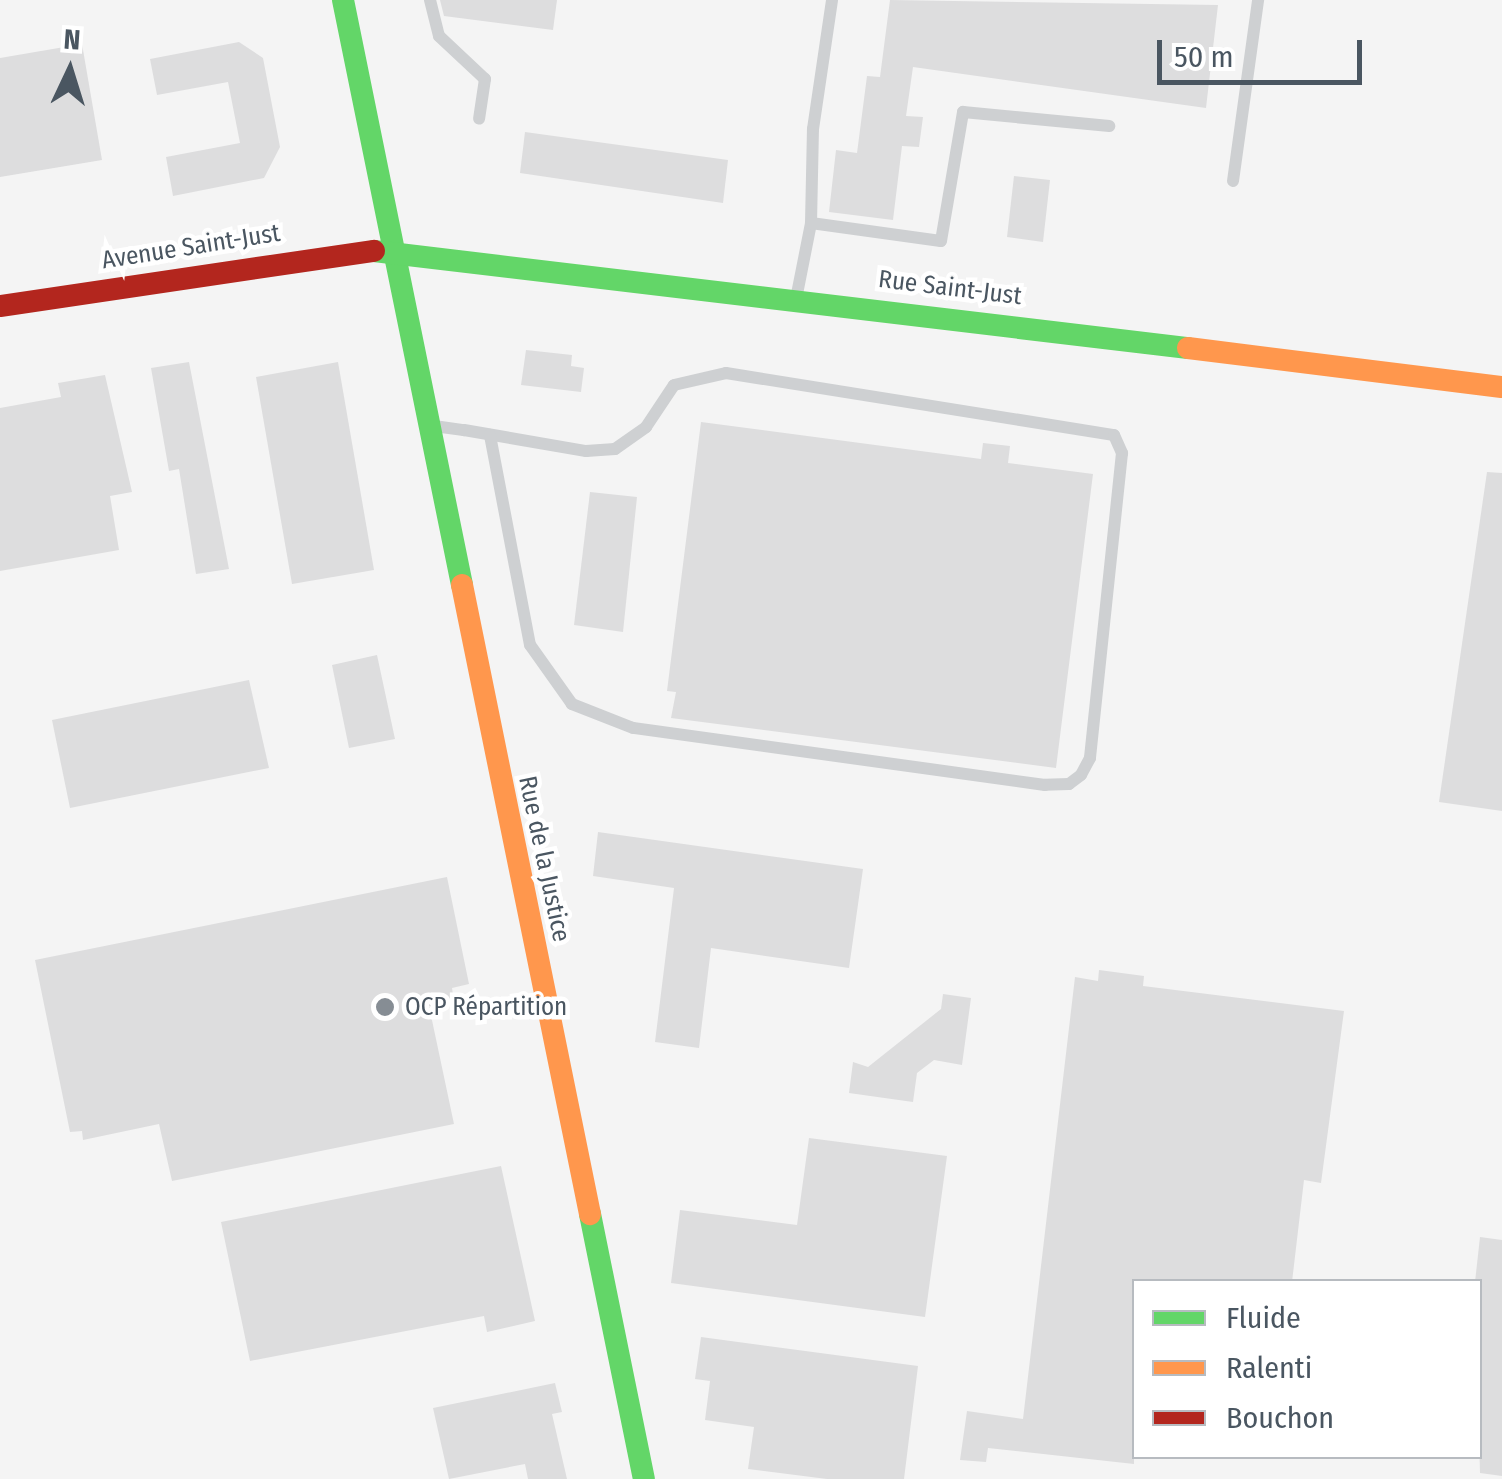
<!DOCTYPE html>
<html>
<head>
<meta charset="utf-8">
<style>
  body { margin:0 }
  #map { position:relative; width:1502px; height:1479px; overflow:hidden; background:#f4f4f4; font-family:"Fira Sans Condensed",sans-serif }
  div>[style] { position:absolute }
  .building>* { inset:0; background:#ddddde }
  .lane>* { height:12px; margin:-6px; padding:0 6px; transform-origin:6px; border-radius:6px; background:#ced0d2 }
  .fast>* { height:22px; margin:-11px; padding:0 11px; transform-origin:11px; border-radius:11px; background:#63d668 }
  .slow>* { height:22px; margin:-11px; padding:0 11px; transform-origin:11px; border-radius:11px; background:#ff974d }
  .jam>* { height:22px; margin:-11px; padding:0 11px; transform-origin:11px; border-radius:11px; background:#b3261e }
  .dots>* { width:28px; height:28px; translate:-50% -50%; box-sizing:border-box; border:5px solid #fff; border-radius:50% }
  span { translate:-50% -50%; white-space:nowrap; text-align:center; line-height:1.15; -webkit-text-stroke:9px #fff; paint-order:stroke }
  .street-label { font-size:25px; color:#4a5661 }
  .poi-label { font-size:25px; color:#4a5661 }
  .left { translate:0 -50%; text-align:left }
  .legend { position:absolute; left:1132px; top:1279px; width:350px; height:180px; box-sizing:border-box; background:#fff; border:2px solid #b7bbc0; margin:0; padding:12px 18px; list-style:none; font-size:30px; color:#4a5661 }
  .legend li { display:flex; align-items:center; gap:20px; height:50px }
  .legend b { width:50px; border:2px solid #b7bbc0 }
  .north { position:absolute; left:20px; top:20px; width:100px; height:100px; -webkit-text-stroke:8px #fff; paint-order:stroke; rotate:4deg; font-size:28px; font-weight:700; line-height:40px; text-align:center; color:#4a5661 }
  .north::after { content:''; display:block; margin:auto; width:35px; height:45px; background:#4a5661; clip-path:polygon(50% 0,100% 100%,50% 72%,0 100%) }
  .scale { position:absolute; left:1157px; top:40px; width:205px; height:45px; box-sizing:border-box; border:5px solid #4a5661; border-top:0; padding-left:12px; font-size:30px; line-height:35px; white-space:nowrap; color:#4a5661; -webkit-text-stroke:8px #fff; paint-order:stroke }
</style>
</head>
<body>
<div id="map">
  <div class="building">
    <i style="clip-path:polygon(440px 0,557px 0,553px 30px,444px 16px)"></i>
    <i style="clip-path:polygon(890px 0,1218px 5px,1206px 108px,913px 67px,906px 116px,923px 117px,919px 147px,902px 146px,893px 220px,829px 212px,836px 150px,857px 153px,867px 76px,880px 77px)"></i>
    <i style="clip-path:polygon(239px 42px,263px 58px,280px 147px,264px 178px,173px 196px,166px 157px,240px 143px,228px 82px,157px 95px,150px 59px)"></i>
    <i style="clip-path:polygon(82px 44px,102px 160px,0 177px,0 58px)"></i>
    <i style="clip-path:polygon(525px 132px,728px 160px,723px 203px,520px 173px)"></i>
    <i style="clip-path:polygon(1014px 176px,1050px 180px,1043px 242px,1007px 237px)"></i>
    <i style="clip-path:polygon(526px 350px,572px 355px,571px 366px,584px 368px,581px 392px,521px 385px)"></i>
    <i style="clip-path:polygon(189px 362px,229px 569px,196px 574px,179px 469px,169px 471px,151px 368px)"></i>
    <i style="clip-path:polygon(338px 362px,374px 570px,292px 584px,256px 377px)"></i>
    <i style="clip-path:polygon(105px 375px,132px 492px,110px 496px,119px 550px,0 571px,0 408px,61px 397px,58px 383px)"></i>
    <i style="clip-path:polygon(701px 422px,981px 459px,983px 443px,1010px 446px,1008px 463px,1093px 474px,1056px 768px,671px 718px,676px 692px,667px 691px)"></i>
    <i style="clip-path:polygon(1487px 472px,1502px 473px,1502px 811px,1439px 802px)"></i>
    <i style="clip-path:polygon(590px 492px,637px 497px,623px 632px,574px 625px)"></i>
    <i style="clip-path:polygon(377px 655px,395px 739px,349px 748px,332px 665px)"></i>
    <i style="clip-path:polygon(249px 680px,269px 768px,70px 808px,52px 720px)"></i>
    <i style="clip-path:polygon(598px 832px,863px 869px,849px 968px,711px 948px,699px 1048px,655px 1042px,674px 888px,593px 876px)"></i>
    <i style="clip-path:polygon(447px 877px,469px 984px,452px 988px,454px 1001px,429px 1006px,454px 1124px,172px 1181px,159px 1124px,83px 1140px,82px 1131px,70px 1132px,35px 960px)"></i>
    <i style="clip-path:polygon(1099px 970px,1144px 976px,1143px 986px,1344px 1011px,1321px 1183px,1304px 1180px,1292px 1282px,1134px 1282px,1134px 1464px,988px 1448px,986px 1462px,960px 1460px,967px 1411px,1023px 1419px,1075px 977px,1098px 981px)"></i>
    <i style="clip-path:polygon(943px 994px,971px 998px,962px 1065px,934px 1060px,917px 1073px,913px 1102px,849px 1093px,853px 1062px,868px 1067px,941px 1009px)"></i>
    <i style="clip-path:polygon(809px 1138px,947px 1156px,925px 1317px,671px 1283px,680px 1210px,797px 1225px)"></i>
    <i style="clip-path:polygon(501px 1166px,535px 1321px,487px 1332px,484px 1316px,250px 1361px,221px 1222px)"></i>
    <i style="clip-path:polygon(1480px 1237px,1502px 1240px,1502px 1476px,1480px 1473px,1475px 1282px)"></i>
    <i style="clip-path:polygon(701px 1337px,918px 1366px,904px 1479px,827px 1479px,748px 1469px,754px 1427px,705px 1420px,710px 1381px,695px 1379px)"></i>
    <i style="clip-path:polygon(555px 1383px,562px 1412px,552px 1414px,567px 1479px,528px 1479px,525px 1464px,449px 1479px,433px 1408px)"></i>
  </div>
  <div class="lane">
    <i style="left:430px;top:0;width:37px;rotate:76deg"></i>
    <i style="left:439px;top:36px;width:63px;rotate:43.1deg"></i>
    <i style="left:485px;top:79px;width:40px;rotate:98.5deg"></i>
    <i style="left:1233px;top:181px;width:183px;rotate:-82.1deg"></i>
    <i style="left:811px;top:223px;width:94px;rotate:-88.8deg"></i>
    <i style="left:813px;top:129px;width:130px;rotate:-81.6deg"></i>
    <i style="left:797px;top:294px;width:72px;rotate:-78.8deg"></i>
    <i style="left:811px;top:223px;width:131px;rotate:7.9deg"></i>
    <i style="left:941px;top:241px;width:131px;rotate:-80.3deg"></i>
    <i style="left:963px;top:112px;width:147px;rotate:5.5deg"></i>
    <i style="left:434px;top:426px;width:30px;rotate:8deg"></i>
    <i style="left:464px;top:430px;width:124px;rotate:9.8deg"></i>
    <i style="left:586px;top:451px;width:29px;rotate:-4deg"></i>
    <i style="left:615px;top:449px;width:38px;rotate:-35deg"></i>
    <i style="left:646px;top:427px;width:50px;rotate:-56.3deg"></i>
    <i style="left:674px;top:385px;width:53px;rotate:-13deg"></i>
    <i style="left:726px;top:373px;width:393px;rotate:9.1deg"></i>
    <i style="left:1114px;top:435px;width:20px;rotate:66deg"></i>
    <i style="left:1122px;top:453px;width:307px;rotate:96deg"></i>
    <i style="left:1090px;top:758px;width:19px;rotate:118deg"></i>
    <i style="left:1081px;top:775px;width:15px;rotate:143deg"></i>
    <i style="left:1069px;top:784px;width:24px;rotate:178deg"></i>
    <i style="left:1045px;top:785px;width:416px;rotate:-172.1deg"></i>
    <i style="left:633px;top:728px;width:66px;rotate:-158.5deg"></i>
    <i style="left:572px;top:704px;width:72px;rotate:-125.4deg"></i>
    <i style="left:530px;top:645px;width:214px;rotate:-100.8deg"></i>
  </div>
  <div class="fast">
    <i style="left:343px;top:0;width:597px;rotate:78.5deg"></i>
    <i style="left:374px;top:251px;width:820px;rotate:6.8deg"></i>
    <i style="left:590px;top:1214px;width:270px;rotate:78.5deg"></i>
  </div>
  <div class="slow">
    <i style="left:1188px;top:348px;width:316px;rotate:7.1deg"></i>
    <i style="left:462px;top:585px;width:642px;rotate:78.5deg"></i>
  </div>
  <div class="jam">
    <i style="left:0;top:306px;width:378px;rotate:-8.4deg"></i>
  </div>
  <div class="dots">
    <i style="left:385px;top:1007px;background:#868d94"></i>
  </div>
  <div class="street-label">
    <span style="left:191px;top:247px;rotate:-9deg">Avenue Saint-Just</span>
    <span style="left:950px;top:288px;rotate:7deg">Rue Saint-Just</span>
    <span style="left:544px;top:859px;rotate:78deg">Rue de la Justice</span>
  </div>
  <div class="poi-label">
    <span class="left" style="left:405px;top:1007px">OCP Répartition</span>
  </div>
  <ul class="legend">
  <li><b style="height:12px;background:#63d668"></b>Fluide</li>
  <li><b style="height:12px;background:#ff974d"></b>Ralenti</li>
  <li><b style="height:12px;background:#b3261e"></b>Bouchon</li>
  </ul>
  <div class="north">N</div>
  <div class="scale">50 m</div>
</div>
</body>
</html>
